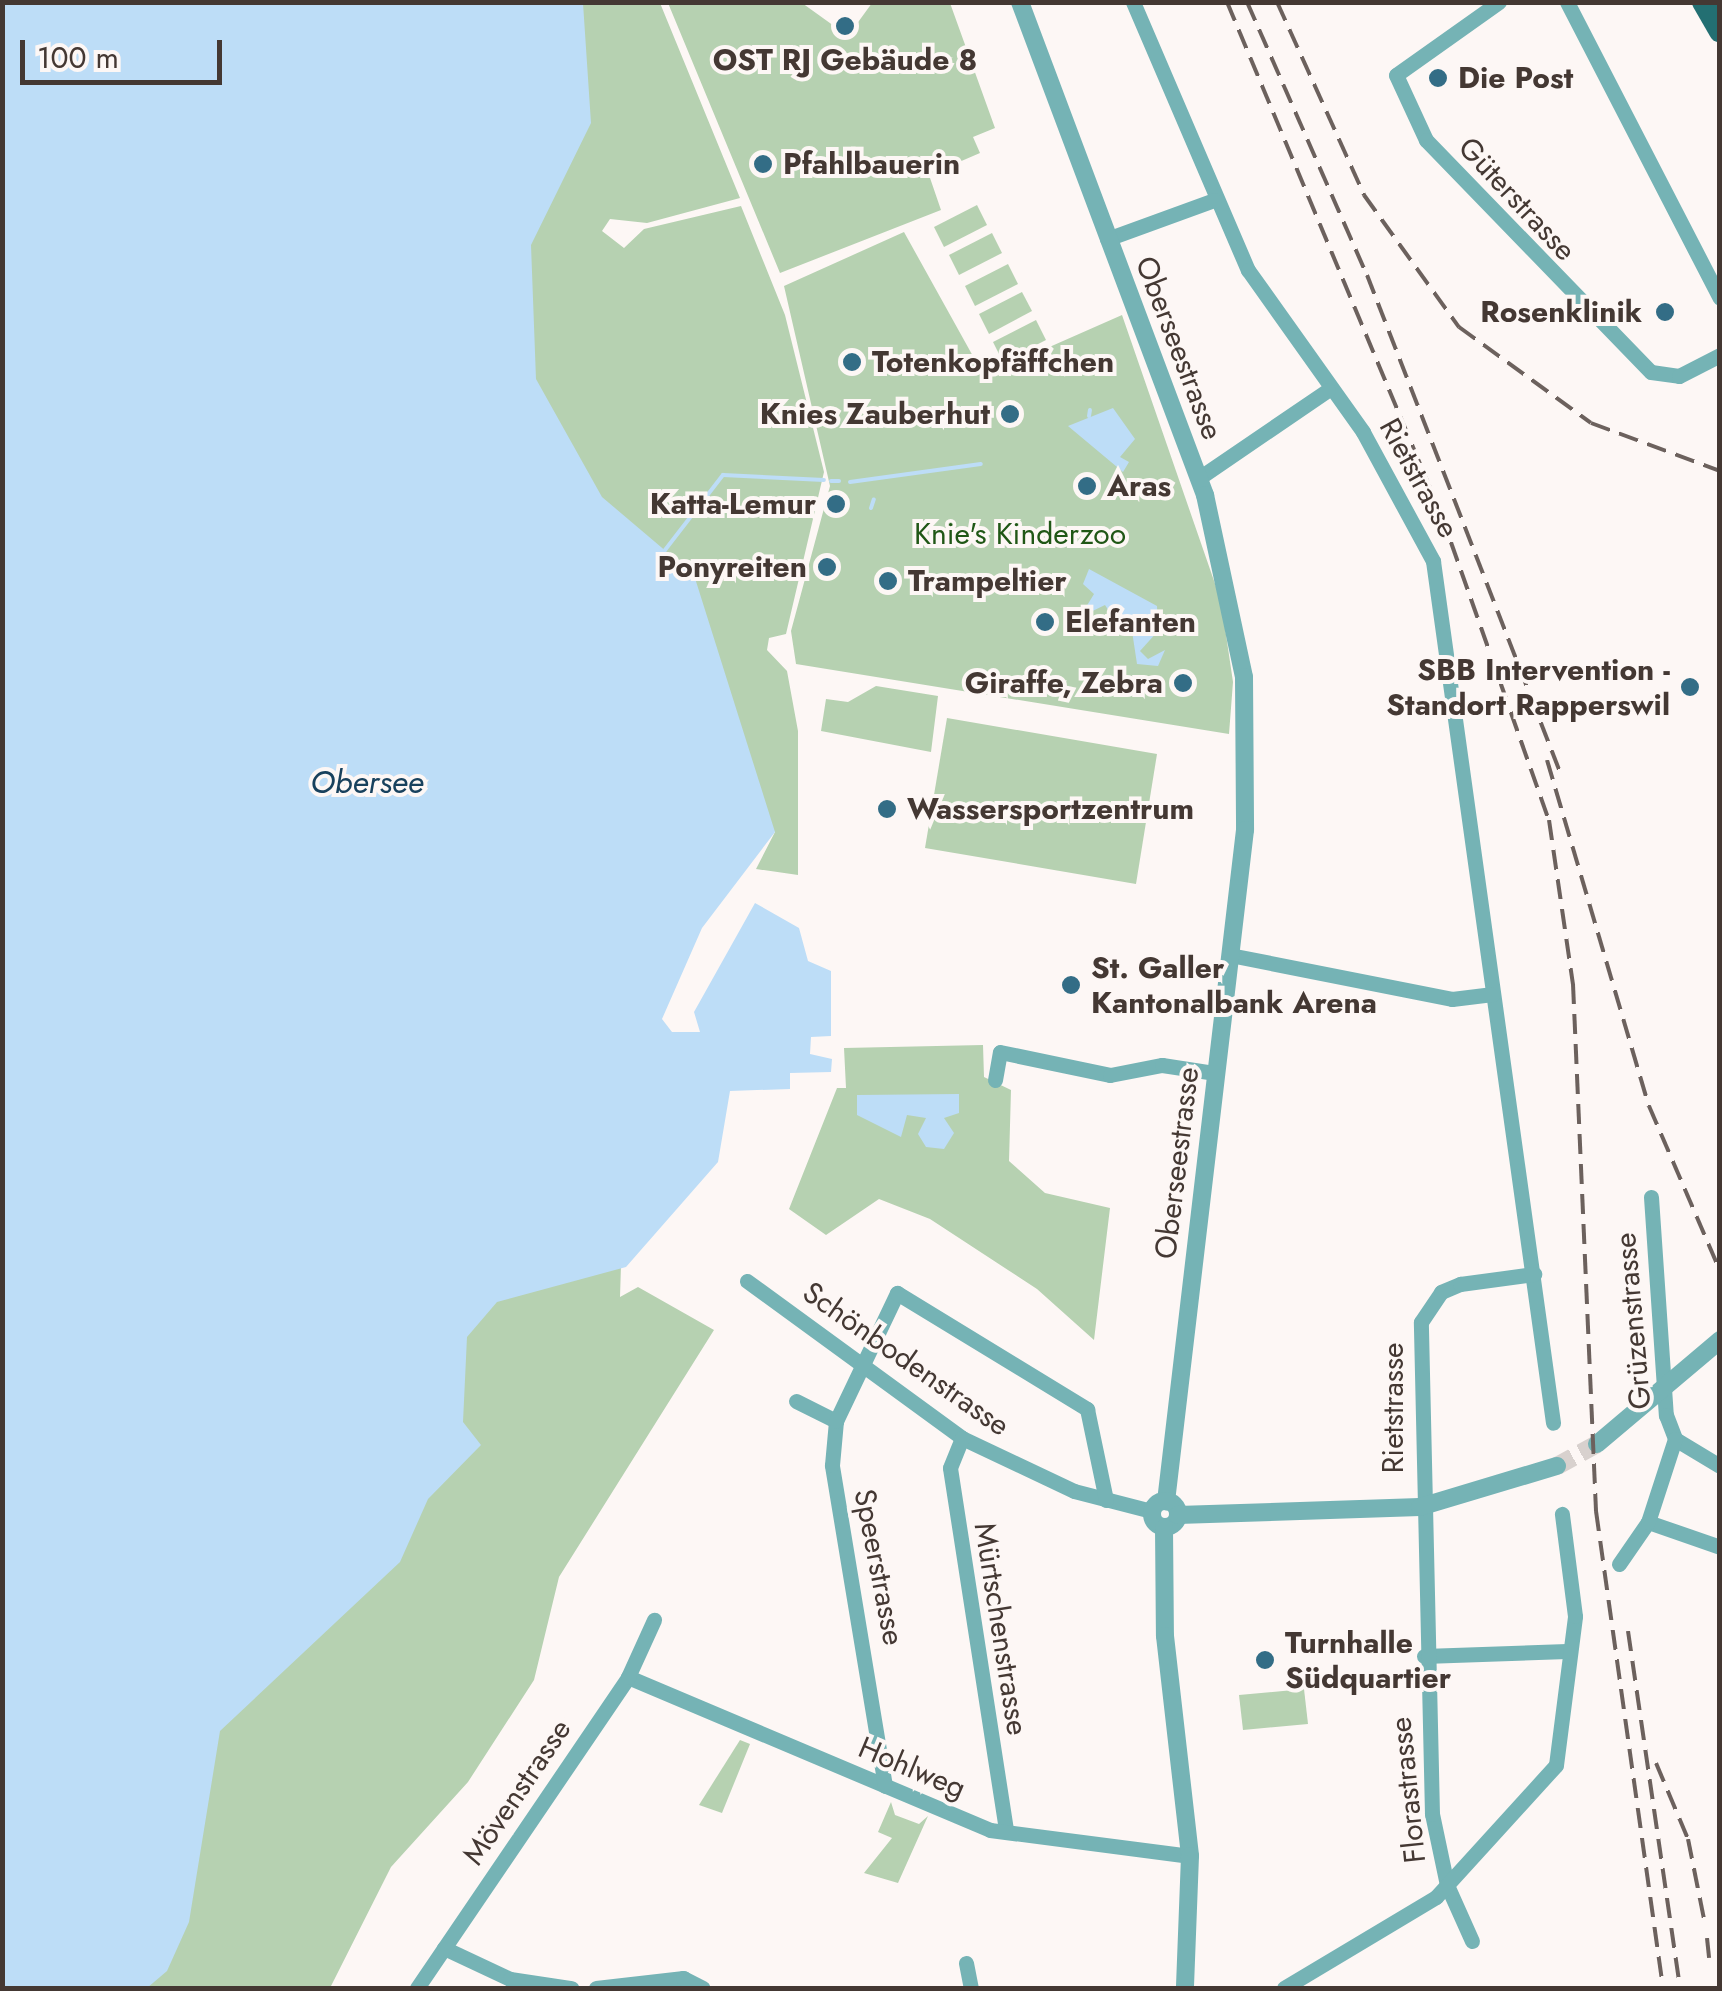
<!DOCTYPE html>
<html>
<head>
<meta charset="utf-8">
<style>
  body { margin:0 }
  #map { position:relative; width:1722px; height:1991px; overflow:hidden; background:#fdf7f5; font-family:Jost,sans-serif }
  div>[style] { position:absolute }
  .green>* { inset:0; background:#b6d1b1 }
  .water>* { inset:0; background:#bdddf7 }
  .stream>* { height:4px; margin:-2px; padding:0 2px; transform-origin:2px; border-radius:2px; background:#bdddf7 }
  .tertiary-tunnel>* { height:18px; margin-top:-9px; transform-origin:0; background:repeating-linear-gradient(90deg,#d8d1ce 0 18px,transparent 0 27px) }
  .minor>* { height:15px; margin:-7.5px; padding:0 7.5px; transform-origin:7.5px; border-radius:7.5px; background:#75b3b5 }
  .tertiary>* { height:18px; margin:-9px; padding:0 9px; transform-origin:9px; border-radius:9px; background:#75b3b5 }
  .tertiary>.ring { margin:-9px; padding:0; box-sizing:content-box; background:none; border:18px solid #75b3b5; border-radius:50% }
  .primary>* { height:22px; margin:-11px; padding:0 11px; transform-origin:11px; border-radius:11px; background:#236f72 }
  .rail>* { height:4px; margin-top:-2px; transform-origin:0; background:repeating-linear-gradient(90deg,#6c615d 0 20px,transparent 0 30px) }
  .dots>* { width:28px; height:28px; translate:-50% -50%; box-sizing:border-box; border:5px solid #fdf7f5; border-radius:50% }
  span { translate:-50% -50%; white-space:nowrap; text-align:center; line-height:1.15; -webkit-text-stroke:8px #fdf7f5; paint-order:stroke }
  .poi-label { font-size:30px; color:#443833; font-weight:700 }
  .left { translate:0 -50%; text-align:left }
  .right { translate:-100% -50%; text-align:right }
  .street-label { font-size:30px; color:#443833 }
  .park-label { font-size:30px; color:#205716 }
  .water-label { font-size:32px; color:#18415d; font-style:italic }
  .frame { position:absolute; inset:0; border:5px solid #443833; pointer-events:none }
  .scale { position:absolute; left:20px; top:40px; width:202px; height:45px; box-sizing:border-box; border:5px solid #443833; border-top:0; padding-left:12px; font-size:30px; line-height:35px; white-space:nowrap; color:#443833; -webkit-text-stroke:8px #fdf7f5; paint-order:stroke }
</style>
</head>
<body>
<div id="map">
  <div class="green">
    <i style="clip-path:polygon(369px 3px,660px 3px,740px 198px,647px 223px,610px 219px,602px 231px,624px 248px,644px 229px,741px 206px,785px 315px,824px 472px,786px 634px,769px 638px,767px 650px,787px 671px,798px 731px,798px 875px,756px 869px,775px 832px,700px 782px)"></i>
    <i style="clip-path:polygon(668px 3px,802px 3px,848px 36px,872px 3px,950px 3px,995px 128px,973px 137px,980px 153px,929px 175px,941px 210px,780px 273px)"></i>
    <i style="clip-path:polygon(977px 205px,987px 225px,944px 247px,934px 227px)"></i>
    <i style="clip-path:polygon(904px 232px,984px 376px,1122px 315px,1221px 601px,1233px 682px,1229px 734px,796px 664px,791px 631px,830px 486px,784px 286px)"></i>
    <i style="clip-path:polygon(992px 233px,1002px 253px,959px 275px,949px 255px)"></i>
    <i style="clip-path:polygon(1008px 264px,1018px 284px,975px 306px,965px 286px)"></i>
    <i style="clip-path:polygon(1022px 292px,1032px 311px,989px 334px,979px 314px)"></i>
    <i style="clip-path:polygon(1036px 320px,1046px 340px,1003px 362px,993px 342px)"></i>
    <i style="clip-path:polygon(876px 686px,938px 696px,931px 752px,821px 731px,826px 699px,848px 702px)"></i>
    <i style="clip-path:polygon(947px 718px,1157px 754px,1136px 884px,925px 848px)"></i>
    <i style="clip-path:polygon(983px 1045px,984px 1077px,1011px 1090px,1009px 1161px,1045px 1193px,1110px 1208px,1094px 1340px,1037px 1289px,930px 1219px,879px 1199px,826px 1235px,789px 1209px,837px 1088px,846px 1088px,844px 1048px)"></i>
    <i style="clip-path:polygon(621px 1265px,620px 1297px,638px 1287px,714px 1330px,559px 1577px,534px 1680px,468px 1782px,391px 1867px,330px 1988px,3px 1988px,388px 1316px)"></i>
    <i style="clip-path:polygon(1304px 1689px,1308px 1724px,1243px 1730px,1239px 1695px)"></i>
    <i style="clip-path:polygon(740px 1740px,750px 1744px,722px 1813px,699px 1805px)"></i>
    <i style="clip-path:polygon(891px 1802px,895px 1815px,919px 1824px,928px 1816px,898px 1883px,864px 1873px,892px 1838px,878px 1832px)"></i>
  </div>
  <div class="water">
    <i style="clip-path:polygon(3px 2px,583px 3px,591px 123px,531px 245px,536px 379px,602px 497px,694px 575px,775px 832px,702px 928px,662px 1019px,672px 1032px,700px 1032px,694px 1012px,755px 903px,799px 928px,808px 961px,831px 971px,831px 1036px,811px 1037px,810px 1054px,832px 1059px,831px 1072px,790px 1073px,790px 1089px,730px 1091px,718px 1162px,626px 1267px,497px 1302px,467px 1337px,463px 1422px,481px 1445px,428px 1499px,400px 1562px,220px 1731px,189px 1922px,167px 1971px,147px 1988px,3px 1988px)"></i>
    <i style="clip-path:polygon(1113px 408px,1135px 439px,1120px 457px,1129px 462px,1123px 472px,1068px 426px)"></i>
    <i style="clip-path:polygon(1089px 569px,1157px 606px,1158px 631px,1140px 651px,1148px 659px,1165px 650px,1158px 666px,1137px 664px,1132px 631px,1103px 623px,1112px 616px,1105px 605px,1080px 617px,1094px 594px,1083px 584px)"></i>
    <i style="clip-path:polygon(959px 1094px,959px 1113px,944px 1118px,954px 1133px,944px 1149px,926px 1147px,918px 1134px,926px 1118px,907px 1115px,901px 1137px,857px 1115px,857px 1095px)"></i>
  </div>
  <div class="stream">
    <i style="left:1089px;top:416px;width:6px;rotate:-81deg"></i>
    <i style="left:831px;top:481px;width:8px"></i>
    <i style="left:850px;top:482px;width:132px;rotate:-7.8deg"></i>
    <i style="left:871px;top:508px;width:9px;rotate:-72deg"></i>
    <i style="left:665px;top:550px;width:95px;rotate:-52.3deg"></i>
    <i style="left:723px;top:475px;width:101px;rotate:2.8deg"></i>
  </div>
  <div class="tertiary-tunnel">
    <i style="left:1557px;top:1466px;width:46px;rotate:-28.8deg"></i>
  </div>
  <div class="minor">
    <i style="left:1133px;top:2px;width:292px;rotate:66.8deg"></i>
    <i style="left:1248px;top:270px;width:199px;rotate:54.6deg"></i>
    <i style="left:1363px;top:432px;width:147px;rotate:61.5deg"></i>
    <i style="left:1433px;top:561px;width:870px;rotate:82.07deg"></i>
    <i style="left:1499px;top:2px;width:126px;rotate:144.7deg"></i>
    <i style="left:1396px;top:75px;width:72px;rotate:65.2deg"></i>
    <i style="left:1426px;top:140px;width:323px;rotate:45.9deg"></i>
    <i style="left:1651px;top:372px;width:28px;rotate:8deg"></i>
    <i style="left:1679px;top:376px;width:46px;rotate:-27.1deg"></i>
    <i style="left:1567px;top:2px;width:333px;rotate:62.7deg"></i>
    <i style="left:1107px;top:239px;width:114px;rotate:-20deg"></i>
    <i style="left:1199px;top:478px;width:156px;rotate:-34.3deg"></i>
    <i style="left:1230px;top:955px;width:226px;rotate:11.2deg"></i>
    <i style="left:1452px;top:999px;width:41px;rotate:-7deg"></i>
    <i style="left:995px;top:1080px;width:28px;rotate:-80deg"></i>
    <i style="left:1000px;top:1052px;width:112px;rotate:11.8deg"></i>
    <i style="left:1110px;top:1075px;width:53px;rotate:-10.9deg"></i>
    <i style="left:1162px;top:1065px;width:54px;rotate:8.6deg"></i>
    <i style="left:1651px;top:1197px;width:219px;rotate:86.1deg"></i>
    <i style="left:1666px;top:1415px;width:26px;rotate:69deg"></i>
    <i style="left:1675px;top:1439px;width:52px;rotate:31deg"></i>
    <i style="left:747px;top:1281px;width:266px;rotate:36.1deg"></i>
    <i style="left:962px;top:1438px;width:124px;rotate:25.3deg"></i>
    <i style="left:1074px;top:1491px;width:81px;rotate:14.4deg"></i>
    <i style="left:796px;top:1401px;width:45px;rotate:26.6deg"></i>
    <i style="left:962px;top:1438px;width:32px;rotate:112deg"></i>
    <i style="left:950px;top:1468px;width:367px;rotate:81.2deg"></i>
    <i style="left:1648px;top:1522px;width:76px;rotate:19.1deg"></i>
    <i style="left:1619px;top:1564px;width:51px;rotate:-55.4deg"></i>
    <i style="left:1648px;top:1522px;width:87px;rotate:-72deg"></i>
    <i style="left:1424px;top:1656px;width:143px;rotate:-2deg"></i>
    <i style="left:628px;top:1677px;width:393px;rotate:22.9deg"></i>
    <i style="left:990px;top:1830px;width:202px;rotate:7.4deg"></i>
    <i style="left:885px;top:1786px;width:325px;rotate:-99.4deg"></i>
    <i style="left:832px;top:1465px;width:44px;rotate:-84.8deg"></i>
    <i style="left:836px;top:1421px;width:142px;rotate:-64.5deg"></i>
    <i style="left:897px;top:1293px;width:223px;rotate:31.4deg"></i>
    <i style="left:1087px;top:1409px;width:93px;rotate:78.2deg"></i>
    <i style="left:1472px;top:1941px;width:61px;rotate:-114.1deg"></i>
    <i style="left:1447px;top:1885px;width:73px;rotate:-101.9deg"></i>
    <i style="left:1432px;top:1814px;width:492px;rotate:-91.3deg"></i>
    <i style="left:1421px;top:1322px;width:36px;rotate:-56deg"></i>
    <i style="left:1441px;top:1292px;width:21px;rotate:-23deg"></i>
    <i style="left:1460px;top:1284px;width:75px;rotate:-7.7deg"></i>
    <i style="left:444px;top:1948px;width:73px;rotate:25.2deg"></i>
    <i style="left:510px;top:1979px;width:62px;rotate:8.4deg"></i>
    <i style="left:966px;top:1963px;width:25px;rotate:79deg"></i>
    <i style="left:417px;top:1988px;width:376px;rotate:-55.8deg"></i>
    <i style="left:628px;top:1677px;width:63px;rotate:-65.5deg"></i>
    <i style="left:596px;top:1988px;width:88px;rotate:-6.6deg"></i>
    <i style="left:683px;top:1978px;width:22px;rotate:27deg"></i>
    <i style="left:1284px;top:1988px;width:177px;rotate:-30.9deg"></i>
    <i style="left:1436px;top:1897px;width:178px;rotate:-47.7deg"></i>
    <i style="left:1556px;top:1765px;width:150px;rotate:-82.7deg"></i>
    <i style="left:1575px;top:1616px;width:103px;rotate:-97.3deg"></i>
  </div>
  <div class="tertiary">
    <i style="left:1020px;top:2px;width:527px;rotate:69.43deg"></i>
    <i style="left:1205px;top:495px;width:186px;rotate:77.9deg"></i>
    <i style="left:1244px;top:677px;width:153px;rotate:89.6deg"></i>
    <i style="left:1245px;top:830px;width:676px;rotate:96.71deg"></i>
    <i style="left:1597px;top:1444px;width:161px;rotate:-40.2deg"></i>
    <i class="ring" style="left:1152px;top:1501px;width:8px;height:8px"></i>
    <i style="left:1178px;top:1515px;width:242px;rotate:-1.9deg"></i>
    <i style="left:1420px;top:1507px;width:143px;rotate:-16.7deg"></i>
    <i style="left:1164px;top:1528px;width:108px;rotate:89.5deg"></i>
    <i style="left:1165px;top:1636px;width:221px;rotate:83.5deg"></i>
    <i style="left:1190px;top:1856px;width:132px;rotate:92.2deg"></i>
  </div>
  <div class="primary">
    <i style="left:1703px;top:2px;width:34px;rotate:60deg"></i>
  </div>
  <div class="rail">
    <i style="left:1227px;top:2px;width:555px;rotate:67.32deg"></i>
    <i style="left:1441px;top:514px;width:324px;rotate:70.6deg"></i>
    <i style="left:1549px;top:820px;width:166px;rotate:81.7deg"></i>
    <i style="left:1573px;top:984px;width:528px;rotate:87.5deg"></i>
    <i style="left:1596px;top:1511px;width:482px;rotate:82deg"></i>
    <i style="left:1247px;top:2px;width:298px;rotate:66.3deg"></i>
    <i style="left:1367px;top:275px;width:533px;rotate:68.78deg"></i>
    <i style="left:1277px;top:2px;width:212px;rotate:65.7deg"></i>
    <i style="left:1364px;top:195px;width:163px;rotate:54.3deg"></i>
    <i style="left:1459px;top:327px;width:163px;rotate:36deg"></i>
    <i style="left:1591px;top:423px;width:138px;rotate:20.4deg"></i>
    <i style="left:1547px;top:760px;width:361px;rotate:73.6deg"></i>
    <i style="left:1649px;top:1106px;width:180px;rotate:66.7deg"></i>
    <i style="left:1628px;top:1631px;width:361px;rotate:81.7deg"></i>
    <i style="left:1656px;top:1763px;width:82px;rotate:67.2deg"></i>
    <i style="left:1688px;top:1839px;width:82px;rotate:78.7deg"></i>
    <i style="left:1707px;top:1938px;width:20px;rotate:84deg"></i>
  </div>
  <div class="dots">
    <i style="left:845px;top:26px;background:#336d86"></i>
    <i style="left:1438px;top:78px;background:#336d86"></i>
    <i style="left:763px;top:164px;background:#336d86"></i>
    <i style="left:1665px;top:312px;background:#336d86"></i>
    <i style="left:852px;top:362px;background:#336d86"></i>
    <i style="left:1010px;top:414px;background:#336d86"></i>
    <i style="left:1087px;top:486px;background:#336d86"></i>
    <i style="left:836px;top:504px;background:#336d86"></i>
    <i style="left:827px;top:567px;background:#336d86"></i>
    <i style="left:888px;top:581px;background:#336d86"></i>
    <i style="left:1045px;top:622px;background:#336d86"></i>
    <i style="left:1183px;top:683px;background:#336d86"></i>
    <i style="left:1690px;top:687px;background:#336d86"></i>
    <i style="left:887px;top:809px;background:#336d86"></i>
    <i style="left:1071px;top:985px;background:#336d86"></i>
    <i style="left:1265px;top:1660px;background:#336d86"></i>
  </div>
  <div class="poi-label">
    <span style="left:845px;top:60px">OST RJ Gebäude 8</span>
    <span class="left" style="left:1458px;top:78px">Die Post</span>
    <span class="left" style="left:783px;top:164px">Pfahlbauerin</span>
    <span class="right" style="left:1642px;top:312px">Rosenklinik</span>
    <span class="left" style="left:872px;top:362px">Totenkopfäffchen</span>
    <span class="right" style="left:990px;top:414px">Knies Zauberhut</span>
    <span class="left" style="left:1107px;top:486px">Aras</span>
    <span class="right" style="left:816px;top:504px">Katta-Lemur</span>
    <span class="right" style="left:807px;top:567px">Ponyreiten</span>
    <span class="left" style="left:908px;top:581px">Trampeltier</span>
    <span class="left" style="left:1065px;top:622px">Elefanten</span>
    <span class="right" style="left:1670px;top:687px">SBB Intervention -<br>Standort Rapperswil</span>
    <span class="right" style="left:1163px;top:683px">Giraffe, Zebra</span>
    <span class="left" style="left:907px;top:809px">Wassersportzentrum</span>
    <span class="left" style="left:1091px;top:985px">St. Galler<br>Kantonalbank Arena</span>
    <span class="left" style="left:1285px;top:1660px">Turnhalle<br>Südquartier</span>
  </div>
  <div class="street-label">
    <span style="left:1517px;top:199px;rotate:47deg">Güterstrasse</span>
    <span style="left:1179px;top:348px;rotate:69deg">Oberseestrasse</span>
    <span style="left:1419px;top:478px;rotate:61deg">Rietstrasse</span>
    <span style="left:1177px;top:1163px;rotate:-83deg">Oberseestrasse</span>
    <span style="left:1633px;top:1321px;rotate:-95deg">Grüzenstrasse</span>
    <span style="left:906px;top:1359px;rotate:35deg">Schönbodenstrasse</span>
    <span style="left:1393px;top:1408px;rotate:-90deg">Rietstrasse</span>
    <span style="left:879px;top:1567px;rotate:79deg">Speerstrasse</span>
    <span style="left:1001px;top:1629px;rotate:81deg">Mürtschenstrasse</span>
    <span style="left:912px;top:1768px;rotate:23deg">Hohlweg</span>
    <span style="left:1408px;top:1790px;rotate:-96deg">Florastrasse</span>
    <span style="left:517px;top:1792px;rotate:-56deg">Mövenstrasse</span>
  </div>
  <div class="park-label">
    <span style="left:1020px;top:534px">Knie's Kinderzoo</span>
  </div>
  <div class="water-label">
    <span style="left:367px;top:782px">Obersee</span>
  </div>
  <div class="frame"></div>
  <div class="scale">100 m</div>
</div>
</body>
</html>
